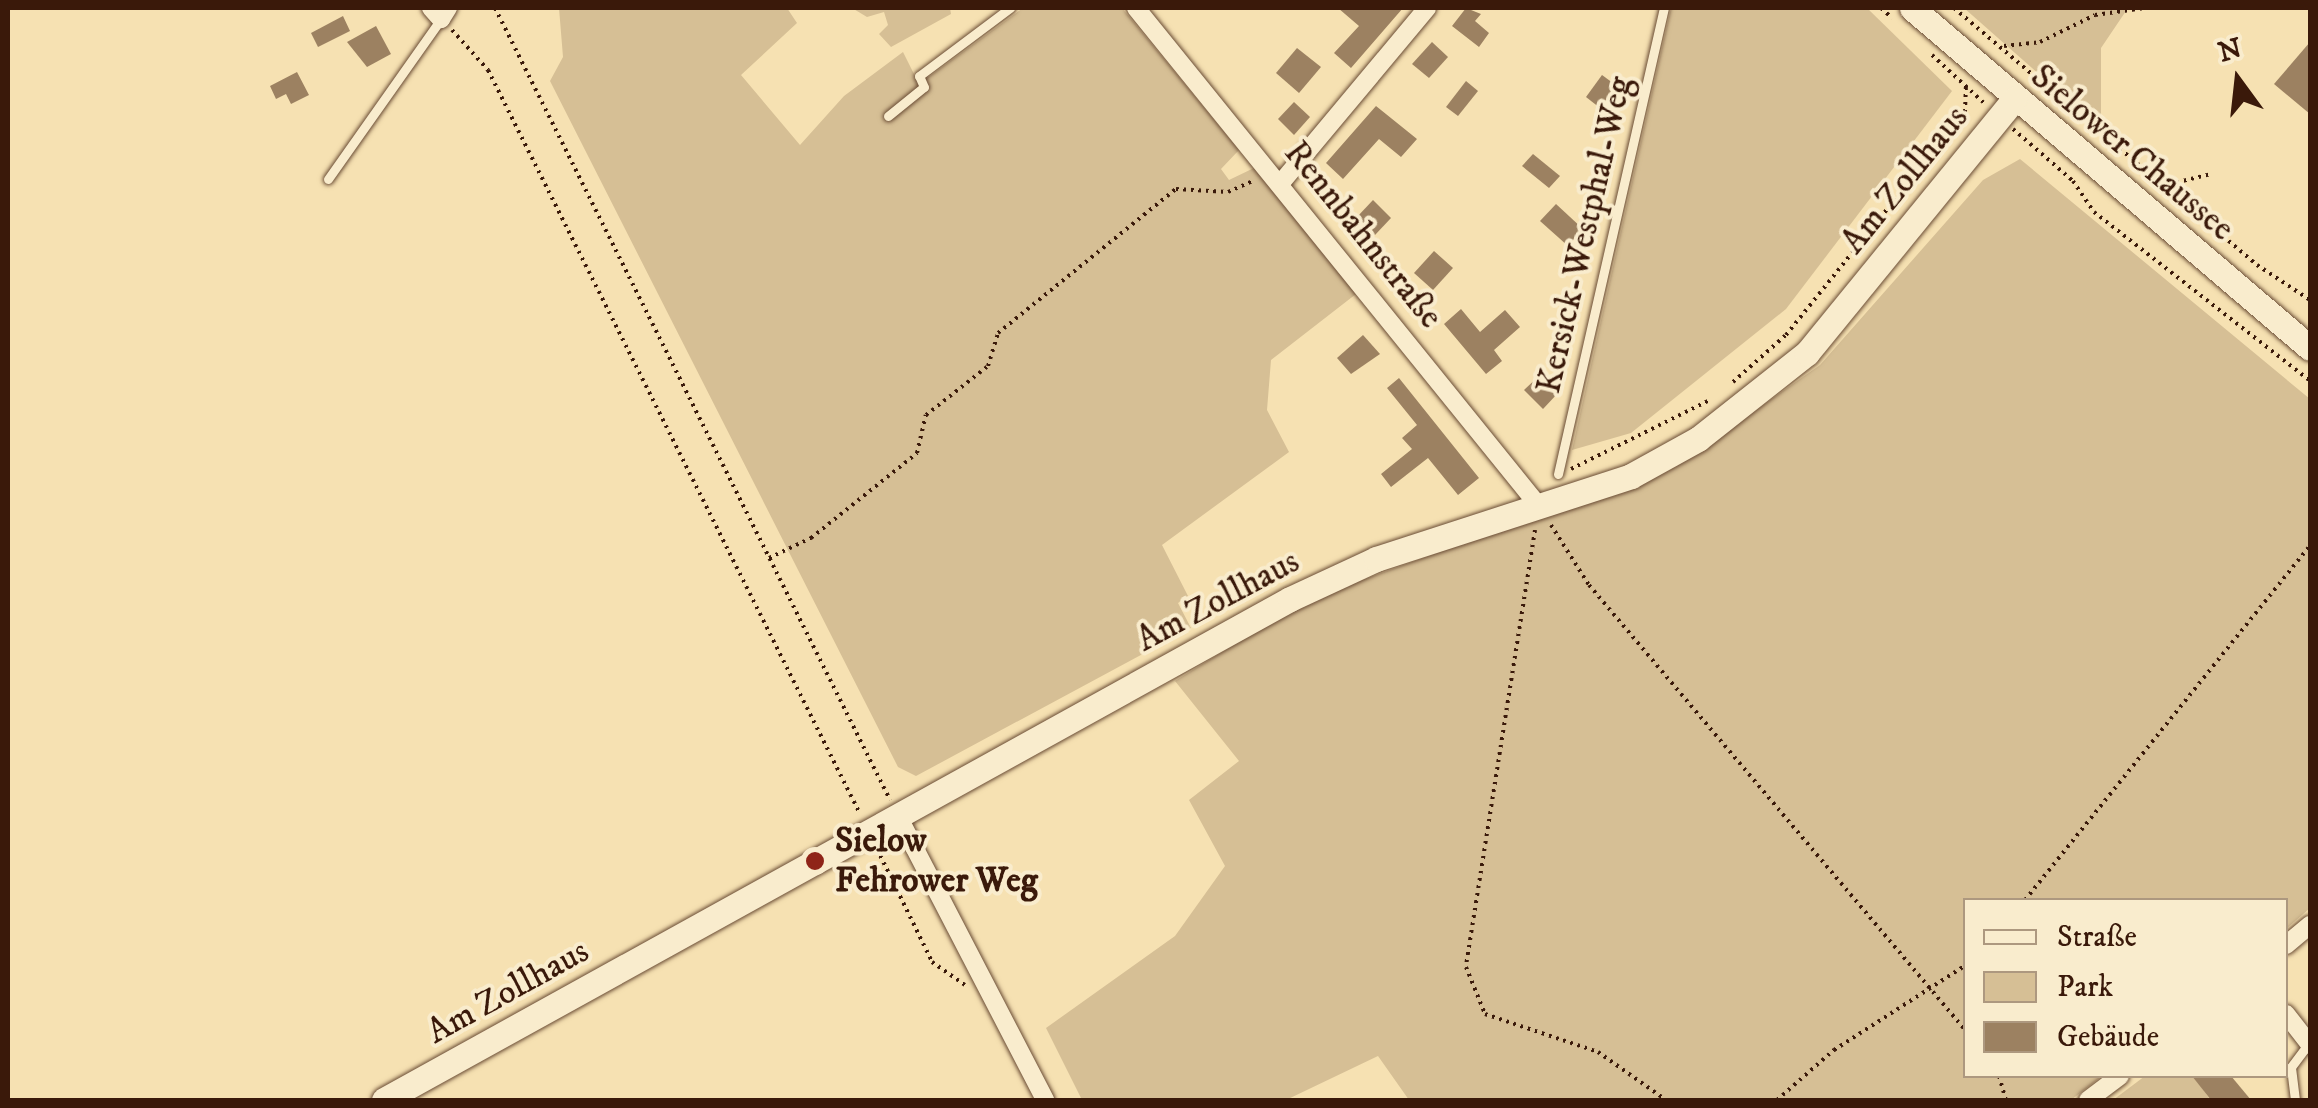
<!DOCTYPE html>
<html>
<head>
<meta charset="utf-8">
<style>
  body { margin:0 }
  #map { position:relative; width:2318px; height:1108px; overflow:hidden; background:#f6e1b2; font-family:"IM FELL DW Pica",serif }
  div>[style] { position:absolute }
  .green>* { inset:0; background:#d6bf95 }
  .building>* { inset:0; background:#9c8161 }
  .path>* { height:4px; margin-top:-2px; transform-origin:0; background:repeating-linear-gradient(90deg,#3a190a 0 2.5px,transparent 0 7.5px) }
  .roads { filter:drop-shadow(0 0 2px #694b34) drop-shadow(0 0 2px #694b34) }
  .lane>* { height:9px; margin:-4.5px; padding:0 4.5px; transform-origin:4.5px; border-radius:4.5px; background:#f9eccd }
  .street>* { height:18px; margin:-9px; padding:0 9px; transform-origin:9px; border-radius:9px; background:#f9eccd }
  .secondary>* { height:25px; margin:-12.5px; padding:0 12.5px; transform-origin:12.5px; border-radius:12.5px; background:#f9eccd }
  .dots>* { width:28px; height:28px; translate:-50% -50%; box-sizing:border-box; border:5px solid #f9eccd; border-radius:50% }
  span { translate:-50% -50%; white-space:nowrap; text-align:center; line-height:1.15; -webkit-text-stroke:8px #f9eccd; paint-order:stroke }
  .street-label { font-size:35px; color:#3a190a }
  .poi-label { font-size:35px; color:#3a190a; font-weight:700 }
  .left { translate:0 -50%; text-align:left }
  .frame { position:absolute; inset:0; border:10px solid #3a190a; pointer-events:none }
  .legend { position:absolute; left:1963px; top:898px; width:325px; height:180px; box-sizing:border-box; background:#f9eccd; border:2px solid #ad987f; margin:0; padding:12px 18px; list-style:none; font-size:30px; color:#3a190a }
  .legend li { display:flex; align-items:center; gap:20px; height:50px }
  .legend b { width:50px; border:2px solid #ad987f }
  .north { position:absolute; left:2188px; top:30px; width:100px; height:100px; -webkit-text-stroke:8px #f9eccd; paint-order:stroke; rotate:345deg; font-size:28px; font-weight:700; line-height:40px; text-align:center; color:#3a190a }
  .north::after { content:''; display:block; margin:auto; width:35px; height:45px; background:#3a190a; clip-path:polygon(50% 0,100% 100%,50% 72%,0 100%) }
</style>
</head>
<body>
<div id="map">
  <div class="green">
    <i style="clip-path:polygon(559px 8px,787px 8px,797px 23px,741px 75px,800px 145px,844px 96px,903px 52px,919px 84px,1023px 8px,1122px 8px,1239px 150px,1221px 169px,1229px 180px,1254px 168px,1356px 294px,1271px 360px,1267px 410px,1289px 452px,1162px 545px,1188px 596px,1178px 603px,1191px 628px,916px 776px,898px 767px,550px 81px,563px 57px)"></i>
    <i style="clip-path:polygon(852px 8px,950px 8px,951px 14px,891px 47px,879px 34px,888px 25px,884px 12px,867px 17px)"></i>
    <i style="clip-path:polygon(1671px 8px,1867px 8px,1952px 91px,1786px 309px,1631px 433px,1572px 450px)"></i>
    <i style="clip-path:polygon(1964px 8px,2128px 8px,2101px 48px,2101px 129px)"></i>
    <i style="clip-path:polygon(2020px 159px,2310px 399px,2310px 908px,2286px 929px,2286px 900px,1966px 900px,1966px 1076px,2102px 1076px,2071px 1100px,1409px 1100px,1378px 1056px,1286px 1100px,1082px 1100px,1046px 1028px,1175px 936px,1225px 866px,1189px 800px,1239px 761px,1175px 681px,1307px 600px,1675px 467px,1820px 365px,1983px 180px)"></i>
    <i style="clip-path:polygon(2145px 1076px,2194px 1076px,2209px 1098px,2113px 1100px)"></i>
  </div>
  <div class="building">
    <i style="clip-path:polygon(1338px 8px,1403px 8px,1351px 68px,1334px 53px,1359px 26px)"></i>
    <i style="clip-path:polygon(1466px 8px,1481px 14px,1475px 21px,1489px 33px,1479px 47px,1452px 26px)"></i>
    <i style="clip-path:polygon(343px 16px,350px 31px,318px 47px,311px 33px)"></i>
    <i style="clip-path:polygon(376px 26px,391px 54px,367px 67px,347px 42px)"></i>
    <i style="clip-path:polygon(1432px 42px,1448px 57px,1429px 78px,1412px 64px)"></i>
    <i style="clip-path:polygon(2310px 42px,2310px 114px,2274px 84px)"></i>
    <i style="clip-path:polygon(1297px 48px,1321px 67px,1299px 93px,1276px 73px)"></i>
    <i style="clip-path:polygon(297px 72px,309px 95px,291px 104px,286px 94px,276px 99px,270px 86px)"></i>
    <i style="clip-path:polygon(1602px 75px,1617px 86px,1600px 108px,1586px 97px)"></i>
    <i style="clip-path:polygon(1466px 81px,1478px 91px,1458px 116px,1446px 107px)"></i>
    <i style="clip-path:polygon(1294px 102px,1310px 117px,1294px 135px,1278px 119px)"></i>
    <i style="clip-path:polygon(1376px 106px,1417px 139px,1401px 157px,1379px 139px,1343px 179px,1326px 163px)"></i>
    <i style="clip-path:polygon(1533px 154px,1560px 176px,1549px 188px,1522px 166px)"></i>
    <i style="clip-path:polygon(1373px 200px,1391px 218px,1375px 235px,1357px 217px)"></i>
    <i style="clip-path:polygon(1556px 204px,1583px 229px,1568px 246px,1540px 221px)"></i>
    <i style="clip-path:polygon(1434px 251px,1453px 268px,1433px 290px,1414px 273px)"></i>
    <i style="clip-path:polygon(1461px 309px,1480px 332px,1505px 310px,1520px 327px,1494px 350px,1502px 361px,1486px 374px,1444px 324px)"></i>
    <i style="clip-path:polygon(1363px 335px,1380px 354px,1351px 374px,1337px 358px)"></i>
    <i style="clip-path:polygon(1540px 375px,1558px 393px,1543px 409px,1524px 390px)"></i>
    <i style="clip-path:polygon(1399px 378px,1479px 478px,1458px 495px,1428px 458px,1391px 487px,1381px 474px,1412px 449px,1402px 438px,1417px 425px,1387px 388px)"></i>
    <i style="clip-path:polygon(2192px 1076px,2231px 1076px,2251px 1100px,2211px 1100px)"></i>
  </div>
  <div class="path">
    <i style="left:495px;top:8px;width:885px;rotate:63.49deg"></i>
    <i style="left:1881px;top:8px;width:15px;rotate:42deg"></i>
    <i style="left:1954px;top:8px;width:397px;rotate:40.3deg"></i>
    <i style="left:2257px;top:265px;width:64px;rotate:33.4deg"></i>
    <i style="left:452px;top:30px;width:54px;rotate:48deg"></i>
    <i style="left:488px;top:70px;width:832px;rotate:63.43deg"></i>
    <i style="left:2004px;top:46px;width:36px;rotate:-6deg"></i>
    <i style="left:2040px;top:42px;width:61px;rotate:-26.1deg"></i>
    <i style="left:2095px;top:15px;width:50px;rotate:-8deg"></i>
    <i style="left:1932px;top:55px;width:71px;rotate:42.7deg"></i>
    <i style="left:2013px;top:129px;width:79px;rotate:40.9deg"></i>
    <i style="left:2073px;top:181px;width:37px;rotate:56deg"></i>
    <i style="left:2094px;top:212px;width:274px;rotate:38deg"></i>
    <i style="left:2162px;top:186px;width:50px;rotate:-13.8deg"></i>
    <i style="left:1733px;top:382px;width:71px;rotate:-41.6deg"></i>
    <i style="left:1786px;top:335px;width:286px;rotate:-51.2deg"></i>
    <i style="left:1965px;top:112px;width:28px;rotate:-88deg"></i>
    <i style="left:1571px;top:469px;width:155px;rotate:-26.4deg"></i>
    <i style="left:1551px;top:525px;width:71px;rotate:57.7deg"></i>
    <i style="left:1589px;top:585px;width:584px;rotate:49.79deg"></i>
    <i style="left:1535px;top:530px;width:442px;rotate:99deg"></i>
    <i style="left:1466px;top:967px;width:51px;rotate:68deg"></i>
    <i style="left:1485px;top:1014px;width:119px;rotate:18.6deg"></i>
    <i style="left:1598px;top:1052px;width:83px;rotate:35.2deg"></i>
    <i style="left:769px;top:558px;width:47px;rotate:-25.5deg"></i>
    <i style="left:811px;top:538px;width:136px;rotate:-38.7deg"></i>
    <i style="left:917px;top:453px;width:39px;rotate:-77deg"></i>
    <i style="left:926px;top:415px;width:79px;rotate:-38.3deg"></i>
    <i style="left:988px;top:366px;width:34px;rotate:-73deg"></i>
    <i style="left:998px;top:333px;width:229px;rotate:-39deg"></i>
    <i style="left:1176px;top:189px;width:52px;rotate:3.3deg"></i>
    <i style="left:1228px;top:192px;width:27px;rotate:-24deg"></i>
    <i style="left:877px;top:849px;width:126px;rotate:64deg"></i>
    <i style="left:932px;top:962px;width:40px;rotate:34.9deg"></i>
    <i style="left:2025px;top:900px;width:454px;rotate:-51.2deg"></i>
    <i style="left:1999px;top:1076px;width:25px;rotate:74deg"></i>
    <i style="left:1777px;top:1100px;width:76px;rotate:-41.3deg"></i>
    <i style="left:1834px;top:1050px;width:157px;rotate:-32.8deg"></i>
  </div>
  <div class="roads">
    <div class="lane">
      <i style="left:888px;top:116px;width:46px;rotate:-38.9deg"></i>
      <i style="left:924px;top:87px;width:12px;rotate:-114deg"></i>
      <i style="left:919px;top:76px;width:114px;rotate:-36.8deg"></i>
      <i style="left:328px;top:179px;width:196px;rotate:-54.8deg"></i>
      <i style="left:1558px;top:474px;width:478px;rotate:-77.2deg"></i>
      <i style="left:2295px;top:1100px;width:33px;rotate:-97deg"></i>
      <i style="left:2291px;top:1067px;width:30px;rotate:-53deg"></i>
    </div>
    <div class="street">
      <i style="left:431px;top:8px;width:15px;rotate:48deg"></i>
      <i style="left:441px;top:19px;width:13px;rotate:-58deg"></i>
      <i style="left:1136px;top:8px;width:639px;rotate:51.03deg"></i>
      <i style="left:1280px;top:184px;width:229px;rotate:-50.1deg"></i>
      <i style="left:898px;top:816px;width:320px;rotate:62.6deg"></i>
      <i style="left:2286px;top:945px;width:31px;rotate:-40deg"></i>
      <i style="left:2286px;top:1014px;width:39px;rotate:52deg"></i>
      <i style="left:2088px;top:1100px;width:40px;rotate:-37deg"></i>
    </div>
    <div class="secondary">
      <i style="left:1912px;top:8px;width:523px;rotate:40.51deg"></i>
      <i style="left:384px;top:1100px;width:1035px;rotate:-28.94deg"></i>
      <i style="left:1290px;top:599px;width:95px;rotate:-24.9deg"></i>
      <i style="left:1376px;top:559px;width:268px;rotate:-18deg"></i>
      <i style="left:1631px;top:476px;width:77px;rotate:-28.9deg"></i>
      <i style="left:1698px;top:439px;width:139px;rotate:-38.3deg"></i>
      <i style="left:1807px;top:353px;width:328px;rotate:-50.8deg"></i>
    </div>
  </div>
  <div class="dots">
    <i style="left:815px;top:861px;background:#8f2418"></i>
  </div>
  <div class="street-label">
    <span style="left:2132px;top:153px;rotate:40deg">Sielower Chaussee</span>
    <span style="left:1905px;top:180px;rotate:-51deg">Am Zollhaus</span>
    <span style="left:1363px;top:235px;rotate:51deg">Rennbahnstraße</span>
    <span style="left:1585px;top:235px;rotate:-77deg">Kersick-Westphal-Weg</span>
    <span style="left:1218px;top:601px;rotate:-28deg">Am Zollhaus</span>
    <span style="left:508px;top:992px;rotate:-29deg">Am Zollhaus</span>
  </div>
  <div class="poi-label">
    <span class="left" style="left:835px;top:861px">Sielow<br>Fehrower Weg</span>
  </div>
  <div class="frame"></div>
  <ul class="legend">
  <li><b style="height:12px;background:#f9eccd"></b>Straße</li>
  <li><b style="height:28px;background:#d6bf95"></b>Park</li>
  <li><b style="height:28px;background:#9c8161"></b>Gebäude</li>
  </ul>
  <div class="north">N</div>
</div>
</body>
</html>
